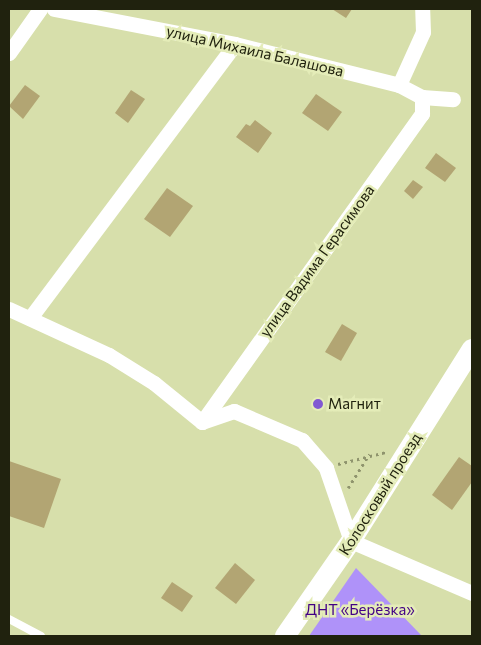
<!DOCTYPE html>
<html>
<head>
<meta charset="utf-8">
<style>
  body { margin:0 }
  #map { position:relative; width:481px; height:645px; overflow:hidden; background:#d7dfab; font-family:Commissioner,sans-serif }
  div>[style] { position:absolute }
  .green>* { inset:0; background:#af92f9 }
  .building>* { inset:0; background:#b2a573 }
  .path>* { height:2.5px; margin-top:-1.25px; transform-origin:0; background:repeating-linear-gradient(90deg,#8f946d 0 2.5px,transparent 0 6.5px) }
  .service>* { height:8px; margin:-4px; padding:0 4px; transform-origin:4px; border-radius:4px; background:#fff }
  .minor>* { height:15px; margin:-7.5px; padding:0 7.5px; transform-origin:7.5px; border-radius:7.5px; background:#fff }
  .tertiary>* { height:20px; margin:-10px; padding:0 10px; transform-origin:10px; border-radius:10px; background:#fff }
  .dots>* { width:14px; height:14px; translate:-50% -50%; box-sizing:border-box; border:2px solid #e4ecb8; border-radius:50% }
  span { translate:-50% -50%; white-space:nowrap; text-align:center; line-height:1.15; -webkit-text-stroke:5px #e4ecb8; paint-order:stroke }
  .street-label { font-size:15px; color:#20220e }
  .poi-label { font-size:15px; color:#20220e }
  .left { translate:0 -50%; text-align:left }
  .park-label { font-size:15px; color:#420185 }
  .frame { position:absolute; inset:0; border:10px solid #20220e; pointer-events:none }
</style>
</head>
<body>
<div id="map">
  <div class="green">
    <i style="clip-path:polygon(356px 568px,422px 636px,309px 636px)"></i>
  </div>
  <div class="building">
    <i style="clip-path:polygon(332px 9px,352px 9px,346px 18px)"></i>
    <i style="clip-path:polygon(25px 85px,40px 96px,23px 119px,9px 106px)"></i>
    <i style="clip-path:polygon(131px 90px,145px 99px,128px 123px,115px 113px)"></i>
    <i style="clip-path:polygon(316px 94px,342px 112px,328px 131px,302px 113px)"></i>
    <i style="clip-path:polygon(255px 120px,272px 133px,258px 153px,236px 137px,246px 124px,250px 126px)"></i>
    <i style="clip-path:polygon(436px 153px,456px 168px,445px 182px,425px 168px)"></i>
    <i style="clip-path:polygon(413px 180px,423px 187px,413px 199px,404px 191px)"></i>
    <i style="clip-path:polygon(167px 188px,193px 206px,170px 237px,144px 219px)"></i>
    <i style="clip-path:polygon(342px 324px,357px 333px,341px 361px,325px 352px)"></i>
    <i style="clip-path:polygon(459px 457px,472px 466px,472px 482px,452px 510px,432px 495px)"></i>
    <i style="clip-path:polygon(9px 461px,61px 479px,44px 528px,9px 516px)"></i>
    <i style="clip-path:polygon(235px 563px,255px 580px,236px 604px,215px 588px)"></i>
    <i style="clip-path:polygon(172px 582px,193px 596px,182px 612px,161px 598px)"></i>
  </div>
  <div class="path">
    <i style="left:338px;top:464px;width:49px;rotate:-14deg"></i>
    <i style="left:348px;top:488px;width:40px;rotate:-58deg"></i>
  </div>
  <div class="service">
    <i style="left:9px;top:619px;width:36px;rotate:28deg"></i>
  </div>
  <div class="minor">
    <i style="left:54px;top:9px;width:184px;rotate:10.9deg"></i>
    <i style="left:235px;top:44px;width:169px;rotate:14deg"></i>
    <i style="left:399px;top:85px;width:26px;rotate:28deg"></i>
    <i style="left:422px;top:97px;width:31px;rotate:4deg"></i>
    <i style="left:9px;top:53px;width:54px;rotate:-54.8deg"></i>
    <i style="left:399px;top:85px;width:58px;rotate:-65.6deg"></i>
    <i style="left:423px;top:32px;width:23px;rotate:-92deg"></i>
    <i style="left:9px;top:309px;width:110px;rotate:24.7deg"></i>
    <i style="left:109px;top:355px;width:53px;rotate:31.9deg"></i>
    <i style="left:154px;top:383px;width:62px;rotate:39.1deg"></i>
    <i style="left:30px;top:318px;width:342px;rotate:-53.2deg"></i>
    <i style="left:202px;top:422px;width:379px;rotate:-54.5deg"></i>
    <i style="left:422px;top:114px;width:17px;rotate:-90deg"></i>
    <i style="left:202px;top:422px;width:34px;rotate:-19deg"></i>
    <i style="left:234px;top:411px;width:74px;rotate:23.1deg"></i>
    <i style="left:302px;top:440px;width:37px;rotate:49deg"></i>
    <i style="left:326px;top:468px;width:77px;rotate:71.1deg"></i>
    <i style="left:351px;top:541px;width:132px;rotate:23.3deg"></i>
  </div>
  <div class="tertiary">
    <i style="left:285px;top:636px;width:116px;rotate:-55.2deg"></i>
    <i style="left:351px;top:541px;width:227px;rotate:-57.8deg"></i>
  </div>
  <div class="dots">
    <i style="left:318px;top:404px;background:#8158d2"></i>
  </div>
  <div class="street-label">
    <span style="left:255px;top:51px;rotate:13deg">улица Михаила Балашова</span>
    <span style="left:317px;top:261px;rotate:-54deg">улица Вадима Герасимова</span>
    <span style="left:380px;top:494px;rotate:-58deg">Колосковый проезд</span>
  </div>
  <div class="poi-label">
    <span class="left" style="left:328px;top:404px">Магнит</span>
  </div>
  <div class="park-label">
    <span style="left:360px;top:610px">ДНТ «Берёзка»</span>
  </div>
  <div class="frame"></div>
</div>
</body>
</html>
